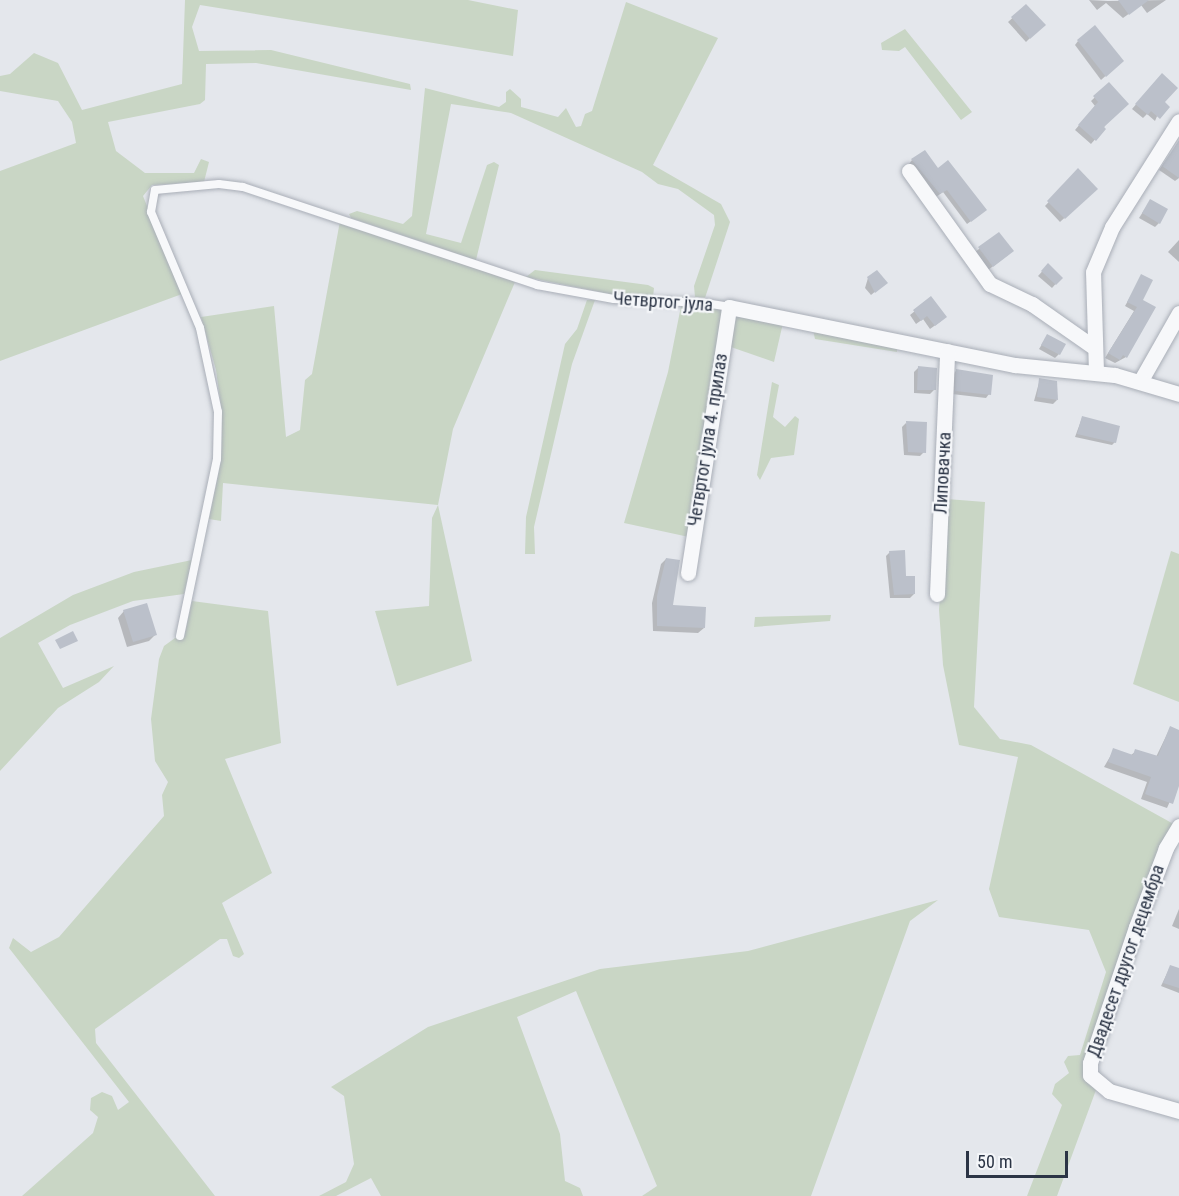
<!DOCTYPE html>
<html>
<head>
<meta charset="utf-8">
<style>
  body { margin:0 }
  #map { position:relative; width:1179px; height:1196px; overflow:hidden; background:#e4e7ec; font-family:"Roboto Condensed",sans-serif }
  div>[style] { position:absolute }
  .green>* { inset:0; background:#c9d6c5 }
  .shadow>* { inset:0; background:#0003 }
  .building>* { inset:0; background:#bbc0ca }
  .roads { filter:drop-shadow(0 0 2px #a9aeb7) drop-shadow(0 0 2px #a9aeb7) }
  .service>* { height:8px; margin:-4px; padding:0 4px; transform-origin:4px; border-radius:4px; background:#f7f8fa }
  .minor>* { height:15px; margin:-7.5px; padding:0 7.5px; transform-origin:7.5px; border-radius:7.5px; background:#f7f8fa }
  span { translate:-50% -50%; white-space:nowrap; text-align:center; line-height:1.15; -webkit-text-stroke:4.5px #f4f6f9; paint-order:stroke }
  .street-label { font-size:18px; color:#2b3445 }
  .scale { position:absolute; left:966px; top:1151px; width:102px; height:27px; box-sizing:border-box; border:3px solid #2b3445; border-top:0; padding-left:8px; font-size:18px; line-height:21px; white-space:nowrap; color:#2b3445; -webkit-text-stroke:4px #f4f6f9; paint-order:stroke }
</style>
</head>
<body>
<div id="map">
  <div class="green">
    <i style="clip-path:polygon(185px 0,468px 0,518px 10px,513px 56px,200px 5px,192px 27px,199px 51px,271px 50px,410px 84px,411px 90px,256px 63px,206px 64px,205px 100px,200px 104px,108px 122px,116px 151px,145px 173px,194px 173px,201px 159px,209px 162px,204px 182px,152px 185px,143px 196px,182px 294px,0 361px,0 171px,76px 143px,72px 122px,58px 101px,0 91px,0 76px,10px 74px,34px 53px,58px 63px,82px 110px,182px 84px)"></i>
    <i style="clip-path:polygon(626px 2px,718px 38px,653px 165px,721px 204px,730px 222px,705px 298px,695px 297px,694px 286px,715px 225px,714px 215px,678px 189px,658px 184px,642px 172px,511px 113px,451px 104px,426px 234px,461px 243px,487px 165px,494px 162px,499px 165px,476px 260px,351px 218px,349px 214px,357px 211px,403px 224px,412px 216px,425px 88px,499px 107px,506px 102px,506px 92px,510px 89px,521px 99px,521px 107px,558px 117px,566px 108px,576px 127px,581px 126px,585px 114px,592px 111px)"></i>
    <i style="clip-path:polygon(905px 29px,972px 112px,961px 120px,905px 47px,899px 51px,882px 50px,881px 43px)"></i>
    <i style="clip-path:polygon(340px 221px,515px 282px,453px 429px,438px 505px,472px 661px,397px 686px,375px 611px,429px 606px,432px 518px,438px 505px,223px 483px,221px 521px,209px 519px,221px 461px,222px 414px,216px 370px,201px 317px,274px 306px,286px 437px,300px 430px,305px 380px,312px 374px)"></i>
    <i style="clip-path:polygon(535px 270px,648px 285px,654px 288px,653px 297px,620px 296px,526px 277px)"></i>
    <i style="clip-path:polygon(587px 300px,595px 300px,572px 364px,534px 527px,535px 554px,525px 554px,526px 517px,565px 344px,577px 329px)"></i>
    <i style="clip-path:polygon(681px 306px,723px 310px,689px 537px,624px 523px,668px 372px)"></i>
    <i style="clip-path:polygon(733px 312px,783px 323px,774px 362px,728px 346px)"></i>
    <i style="clip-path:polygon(813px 330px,897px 344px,897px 352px,815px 339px)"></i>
    <i style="clip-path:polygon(772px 382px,779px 385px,773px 417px,785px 427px,795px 416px,799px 419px,794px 455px,771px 458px,760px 480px,757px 475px)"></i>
    <i style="clip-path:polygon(947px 499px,985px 502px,974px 707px,1000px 739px,1031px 745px,1179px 827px,1087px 1077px,1096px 1090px,1057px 1196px,1027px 1196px,1062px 1105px,1052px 1094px,1055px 1084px,1069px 1073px,1064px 1062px,1068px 1056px,1080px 1055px,1106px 972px,1089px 930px,999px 917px,989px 889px,1018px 757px,959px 745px,943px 665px,939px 610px)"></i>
    <i style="clip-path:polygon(1171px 551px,1179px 554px,1179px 702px,1133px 684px)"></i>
    <i style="clip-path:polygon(192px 560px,184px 594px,133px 601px,70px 625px,38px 643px,63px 688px,114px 666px,99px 682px,58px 708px,0 771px,0 638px,73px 595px,134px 572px)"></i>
    <i style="clip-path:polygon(192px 601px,268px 611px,281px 743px,225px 759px,272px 873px,222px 903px,244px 954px,239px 958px,233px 956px,227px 939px,220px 939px,95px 1029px,96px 1043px,215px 1196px,22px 1196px,93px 1133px,98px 1117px,90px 1110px,91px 1098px,102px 1092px,112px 1096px,118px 1110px,129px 1102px,9px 948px,13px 938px,31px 952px,59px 937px,164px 816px,162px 795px,168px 782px,155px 761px,151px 719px,159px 659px,164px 646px,175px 638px,184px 638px)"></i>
    <i style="clip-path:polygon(831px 615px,830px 621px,754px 627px,755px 617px)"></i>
    <i style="clip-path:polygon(938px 900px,910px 921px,811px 1196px,642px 1196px,657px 1186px,576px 991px,517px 1017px,560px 1134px,565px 1181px,580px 1188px,583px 1196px,381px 1196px,371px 1178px,336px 1196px,319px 1196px,346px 1182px,354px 1164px,344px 1096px,331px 1087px,428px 1027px,600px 969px,748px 951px)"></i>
  </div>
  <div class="shadow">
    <i style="clip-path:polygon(1089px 0,1108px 1px,1166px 0,1147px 13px,1141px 5px,1123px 18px,1106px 3px,1097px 10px)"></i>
    <i style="clip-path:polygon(1026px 6px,1043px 25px,1026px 42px,1008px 22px)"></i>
    <i style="clip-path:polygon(1078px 41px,1118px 65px,1101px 80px,1075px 45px)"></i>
    <i style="clip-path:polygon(1158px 79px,1163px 102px,1155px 121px,1147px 114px,1143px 118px,1132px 109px)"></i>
    <i style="clip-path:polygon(1109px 84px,1104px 129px,1091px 144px,1075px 130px,1095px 106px,1091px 101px)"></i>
    <i style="clip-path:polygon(1170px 154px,1179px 154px,1179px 178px,1175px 181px,1159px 170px)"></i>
    <i style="clip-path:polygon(912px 160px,937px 170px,982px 213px,967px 224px,943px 192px,936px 197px,909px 164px)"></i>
    <i style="clip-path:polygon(1078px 171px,1096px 189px,1060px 222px,1045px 206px)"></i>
    <i style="clip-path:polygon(1150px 201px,1159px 223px,1155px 227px,1139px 218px)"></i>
    <i style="clip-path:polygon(999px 234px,1008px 255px,988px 270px,975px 252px)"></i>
    <i style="clip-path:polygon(1179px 240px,1179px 262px,1168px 252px)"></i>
    <i style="clip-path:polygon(1048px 265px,1061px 278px,1052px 288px,1038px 276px)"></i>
    <i style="clip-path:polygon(1142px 276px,1141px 301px,1126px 357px,1115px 363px,1105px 358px,1134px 311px,1125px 306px)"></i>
    <i style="clip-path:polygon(868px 278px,882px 286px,871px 295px,865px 288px)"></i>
    <i style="clip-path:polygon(931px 298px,941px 321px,930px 329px,923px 319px,916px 324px,910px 315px)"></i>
    <i style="clip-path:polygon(1047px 336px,1059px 354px,1055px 358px,1039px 349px)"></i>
    <i style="clip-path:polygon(918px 368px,934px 390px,930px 394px,914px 393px,914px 372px)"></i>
    <i style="clip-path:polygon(957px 370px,989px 394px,986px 398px,952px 394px,953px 374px)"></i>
    <i style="clip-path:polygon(1040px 379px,1057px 400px,1053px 404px,1034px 401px)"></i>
    <i style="clip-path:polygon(1082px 418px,1115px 442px,1112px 445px,1075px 437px)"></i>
    <i style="clip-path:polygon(906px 423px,924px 452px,920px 456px,904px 455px,902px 427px)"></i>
    <i style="clip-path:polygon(890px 552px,914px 594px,910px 598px,890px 598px,886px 556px)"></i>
    <i style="clip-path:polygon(666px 559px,672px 607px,704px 628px,698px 633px,653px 631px,652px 603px,661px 564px)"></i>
    <i style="clip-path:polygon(124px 611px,155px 635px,149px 641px,127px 647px,118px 618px)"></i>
    <i style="clip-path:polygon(1170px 728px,1179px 731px,1179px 781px,1167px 808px,1141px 799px,1147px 782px,1104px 767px,1114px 750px,1130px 756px,1136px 751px,1156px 757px)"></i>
    <i style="clip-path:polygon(1179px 909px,1179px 929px,1172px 926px)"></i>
    <i style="clip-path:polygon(1170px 967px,1179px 970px,1179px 993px,1161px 986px)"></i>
  </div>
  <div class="building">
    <i style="clip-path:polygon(1118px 0,1149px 0,1129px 15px)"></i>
    <i style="clip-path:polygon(1026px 4px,1046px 25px,1030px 39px,1011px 17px)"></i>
    <i style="clip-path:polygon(1095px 25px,1124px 61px,1106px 77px,1077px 40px)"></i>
    <i style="clip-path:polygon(1162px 73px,1178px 88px,1165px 102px,1170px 107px,1160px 119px,1151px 111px,1148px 115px,1135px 104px)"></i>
    <i style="clip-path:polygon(1109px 82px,1129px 104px,1104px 127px,1106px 129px,1096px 141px,1078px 125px,1098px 102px,1093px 96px)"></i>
    <i style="clip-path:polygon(1179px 140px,1179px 178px,1162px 166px)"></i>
    <i style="clip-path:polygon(925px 150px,938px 168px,948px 160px,987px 210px,971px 222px,947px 190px,940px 194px,911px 159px)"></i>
    <i style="clip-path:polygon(1078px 168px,1098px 189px,1065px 219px,1047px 201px)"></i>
    <i style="clip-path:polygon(1150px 199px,1168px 209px,1160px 224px,1142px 213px)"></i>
    <i style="clip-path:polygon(999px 232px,1014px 251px,993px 267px,978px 247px)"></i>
    <i style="clip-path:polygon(1048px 263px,1063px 278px,1056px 285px,1041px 271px)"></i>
    <i style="clip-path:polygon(877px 270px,888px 283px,875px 293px,867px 277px)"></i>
    <i style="clip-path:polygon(1141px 274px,1153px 280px,1143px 300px,1156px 307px,1127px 358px,1123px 355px,1120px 360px,1108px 353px,1137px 307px,1127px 302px)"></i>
    <i style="clip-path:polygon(931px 296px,947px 317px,935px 326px,927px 316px,921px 321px,913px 310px)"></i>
    <i style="clip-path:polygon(1047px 334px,1066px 344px,1060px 355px,1041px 345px)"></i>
    <i style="clip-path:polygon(918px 366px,937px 368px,936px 390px,917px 390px)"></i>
    <i style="clip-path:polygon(956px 369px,993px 375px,991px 395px,955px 391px)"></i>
    <i style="clip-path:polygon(1039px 378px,1057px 381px,1058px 400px,1037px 397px)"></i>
    <i style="clip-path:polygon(1082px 416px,1120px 426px,1116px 443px,1077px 434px)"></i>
    <i style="clip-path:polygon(906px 421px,927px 422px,926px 453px,908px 452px)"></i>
    <i style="clip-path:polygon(905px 550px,906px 576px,915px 576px,915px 594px,894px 595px,889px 551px)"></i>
    <i style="clip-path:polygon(666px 558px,680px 560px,673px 605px,706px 607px,705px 628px,657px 626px,657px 596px)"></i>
    <i style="clip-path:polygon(147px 603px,157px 635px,133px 642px,123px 610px)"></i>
    <i style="clip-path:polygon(73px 631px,78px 641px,60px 649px,55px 640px)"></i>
    <i style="clip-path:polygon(1170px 726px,1179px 730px,1179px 786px,1173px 804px,1145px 794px,1151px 777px,1108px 762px,1113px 748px,1133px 755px,1135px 749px,1158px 756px)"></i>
    <i style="clip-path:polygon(1170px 965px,1179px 968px,1179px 988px,1163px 983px)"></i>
  </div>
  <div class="roads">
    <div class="service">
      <i style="left:180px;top:636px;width:181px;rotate:-78.2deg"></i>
      <i style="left:217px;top:459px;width:47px;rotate:-88.8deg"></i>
      <i style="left:218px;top:412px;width:86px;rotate:-102.1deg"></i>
      <i style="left:200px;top:328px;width:126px;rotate:-112.9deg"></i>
      <i style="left:151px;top:212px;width:22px;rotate:-80deg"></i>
      <i style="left:155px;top:190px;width:64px;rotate:-5.4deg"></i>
      <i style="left:219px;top:184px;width:24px;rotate:7deg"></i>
      <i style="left:243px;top:187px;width:310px;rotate:18.4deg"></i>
      <i style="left:537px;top:285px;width:78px;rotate:10.3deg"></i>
      <i style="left:614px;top:299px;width:91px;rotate:2.5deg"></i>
      <i style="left:705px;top:303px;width:24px;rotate:9deg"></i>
    </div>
    <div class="minor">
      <i style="left:909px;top:171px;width:139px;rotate:54.4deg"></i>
      <i style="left:990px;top:284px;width:47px;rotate:25.5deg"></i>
      <i style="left:1032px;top:304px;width:73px;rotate:35deg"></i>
      <i style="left:1096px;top:372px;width:100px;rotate:-91.7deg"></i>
      <i style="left:1093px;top:272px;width:49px;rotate:-67.1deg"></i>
      <i style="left:1112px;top:227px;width:125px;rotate:-57.7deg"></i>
      <i style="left:1141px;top:380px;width:77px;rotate:-60.4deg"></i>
      <i style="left:688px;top:573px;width:269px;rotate:-81.2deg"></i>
      <i style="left:729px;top:307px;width:292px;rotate:11.5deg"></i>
      <i style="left:1015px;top:365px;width:100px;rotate:5.7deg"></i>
      <i style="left:1115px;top:375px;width:67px;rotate:16.5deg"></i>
      <i style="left:937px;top:594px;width:243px;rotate:-87.6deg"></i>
      <i style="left:1179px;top:826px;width:26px;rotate:121deg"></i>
      <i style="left:1166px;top:848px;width:85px;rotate:110.8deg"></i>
      <i style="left:1136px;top:927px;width:144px;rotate:108.7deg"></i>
      <i style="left:1090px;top:1063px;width:12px;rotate:90deg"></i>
      <i style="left:1090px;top:1075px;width:25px;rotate:40deg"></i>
      <i style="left:1109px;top:1091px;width:73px;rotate:15.9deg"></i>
    </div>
  </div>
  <div class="street-label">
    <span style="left:663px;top:302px;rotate:4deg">Четвртог јула</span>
    <span style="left:708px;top:440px;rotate:-81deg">Четвртог јула 4. прилаз</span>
    <span style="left:943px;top:473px;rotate:-87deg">Липовачка</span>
    <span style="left:1126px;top:961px;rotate:-71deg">Двадесет другог децембра</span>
  </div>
  <div class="scale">50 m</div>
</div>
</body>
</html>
